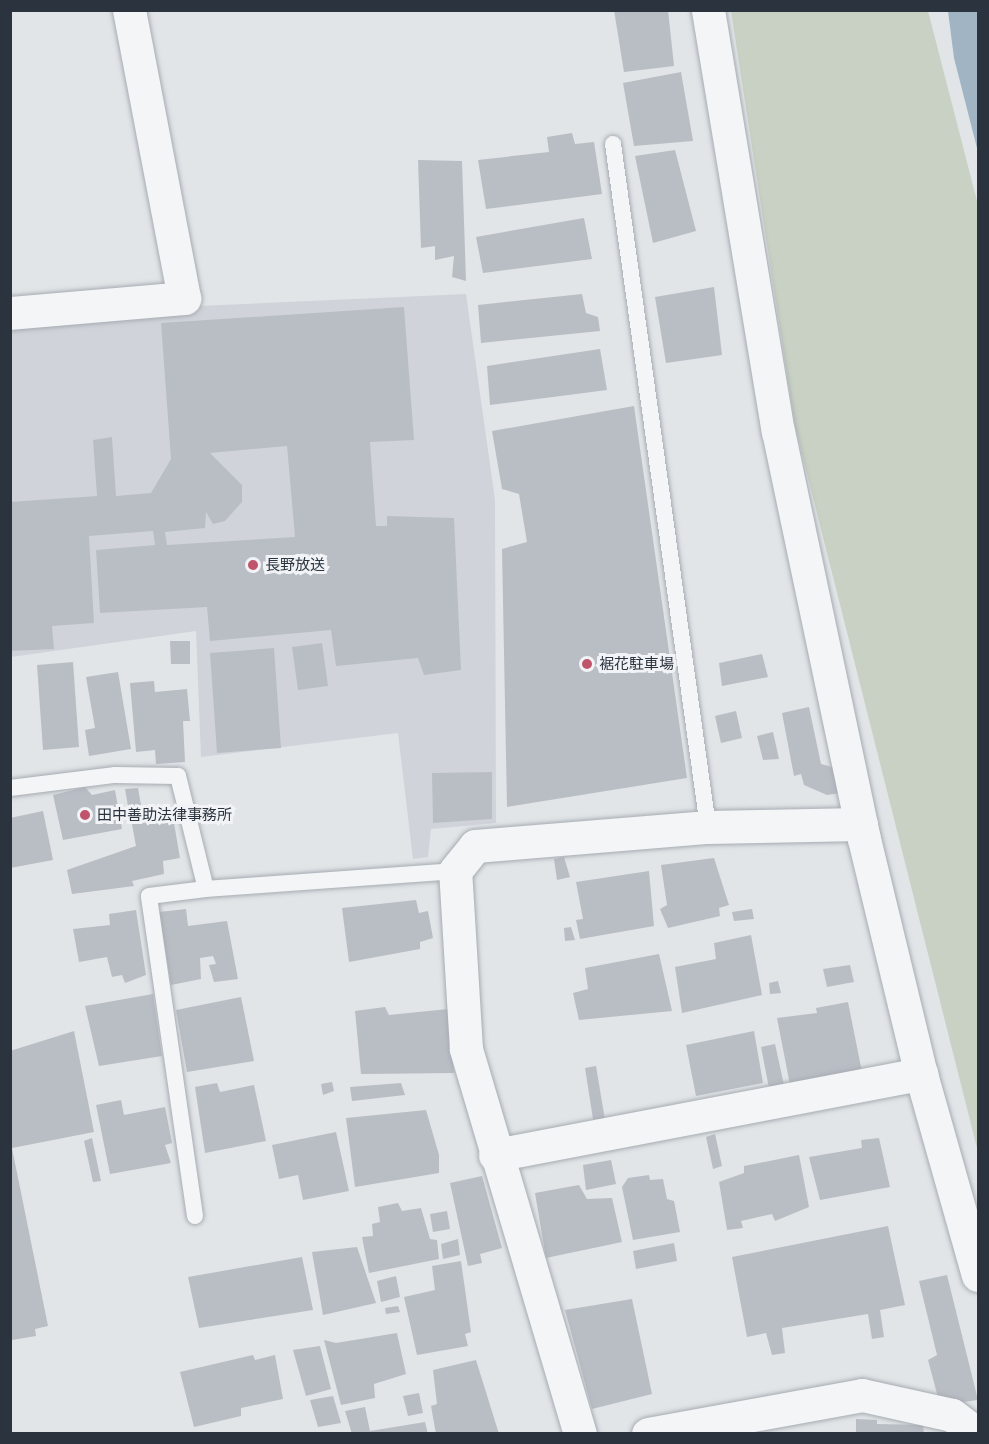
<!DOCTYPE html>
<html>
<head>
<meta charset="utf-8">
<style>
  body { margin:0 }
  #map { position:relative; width:989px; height:1444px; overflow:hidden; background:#e1e5e8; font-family:Barlow,"Noto Sans JP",sans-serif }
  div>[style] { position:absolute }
  .built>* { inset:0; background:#d0d4da }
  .green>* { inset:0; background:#c8d1c3 }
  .water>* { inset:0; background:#a0b4c4 }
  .building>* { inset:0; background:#b9bec5 }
  .roads { filter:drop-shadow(0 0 2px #a7acb2) drop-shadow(0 0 2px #a7acb2) }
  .service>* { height:16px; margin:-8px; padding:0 8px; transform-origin:8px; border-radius:8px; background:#f4f5f7 }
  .minor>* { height:33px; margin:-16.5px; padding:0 16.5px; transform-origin:16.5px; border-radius:16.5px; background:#f4f5f7 }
  .dots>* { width:16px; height:16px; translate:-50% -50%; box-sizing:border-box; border:3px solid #f1f3f6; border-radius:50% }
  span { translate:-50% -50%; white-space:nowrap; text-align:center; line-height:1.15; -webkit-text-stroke:6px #f1f3f6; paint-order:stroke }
  .poi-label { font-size:15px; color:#2b343e }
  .left { translate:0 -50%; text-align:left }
  .frame { position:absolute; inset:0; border:12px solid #2b343e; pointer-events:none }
</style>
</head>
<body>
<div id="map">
  <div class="built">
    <i style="clip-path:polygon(466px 294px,495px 500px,496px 823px,431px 829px,428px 857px,413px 859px,398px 733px,201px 757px,196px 631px,11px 657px,10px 323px,154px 308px)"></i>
  </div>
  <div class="green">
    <i style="clip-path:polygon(731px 11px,928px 11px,978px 205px,978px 1152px,795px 426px)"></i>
  </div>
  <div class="water">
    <i style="clip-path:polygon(948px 11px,978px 11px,978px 152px,954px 58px)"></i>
  </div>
  <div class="building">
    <i style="clip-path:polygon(614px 10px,668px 10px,674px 66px,624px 72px)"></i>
    <i style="clip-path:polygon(681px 72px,693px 141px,634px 146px,623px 83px)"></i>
    <i style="clip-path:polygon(572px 133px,575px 144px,594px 142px,602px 194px,486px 209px,478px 160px,549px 152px,547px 137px)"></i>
    <i style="clip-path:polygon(675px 150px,696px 231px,653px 243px,635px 156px)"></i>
    <i style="clip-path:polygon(418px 160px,462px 161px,466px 281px,452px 277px,454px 256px,435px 260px,435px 246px,421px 248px)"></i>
    <i style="clip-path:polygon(584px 218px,592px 259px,483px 273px,476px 237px)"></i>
    <i style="clip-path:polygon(714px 287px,722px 355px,666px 363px,655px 297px)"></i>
    <i style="clip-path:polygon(582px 294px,586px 313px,598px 317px,600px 331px,481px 343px,478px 305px)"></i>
    <i style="clip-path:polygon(evenodd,404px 307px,414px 440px,370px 442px,376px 526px,387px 526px,387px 516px,454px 518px,461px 670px,424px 675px,418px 658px,336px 666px,331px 630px,210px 641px,207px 607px,100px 613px,96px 550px,155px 545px,153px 531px,89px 536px,94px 623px,52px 626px,54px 649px,10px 651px,10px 502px,97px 496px,93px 440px,112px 437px,116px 496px,151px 493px,171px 459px,161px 323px,404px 307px,287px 446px,295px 537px,167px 545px,165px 532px,205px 528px,206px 512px,213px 524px,225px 521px,242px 502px,242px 485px,210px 453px,287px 446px)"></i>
    <i style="clip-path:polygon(600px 349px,607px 390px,490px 405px,487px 366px)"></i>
    <i style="clip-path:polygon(634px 406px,687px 778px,507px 807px,502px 549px,527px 542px,519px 494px,502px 489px,492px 431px)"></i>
    <i style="clip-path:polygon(170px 641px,190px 641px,190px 664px,171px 664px)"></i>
    <i style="clip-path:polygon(322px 643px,328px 686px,298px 690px,292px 647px)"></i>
    <i style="clip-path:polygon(274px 648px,281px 748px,217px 753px,210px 653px)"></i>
    <i style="clip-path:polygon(762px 654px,768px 677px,722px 686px,719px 663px)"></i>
    <i style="clip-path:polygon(73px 662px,79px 747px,43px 750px,37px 665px)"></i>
    <i style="clip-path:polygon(118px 672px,131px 749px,89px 756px,85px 730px,95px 728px,86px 677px)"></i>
    <i style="clip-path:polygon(154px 681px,155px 692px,187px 689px,190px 721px,183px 721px,185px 762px,156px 764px,155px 750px,136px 752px,130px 683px)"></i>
    <i style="clip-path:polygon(809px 707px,821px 764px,836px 768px,840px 793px,827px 795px,804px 785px,801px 774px,794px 776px,782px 713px)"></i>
    <i style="clip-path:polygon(736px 711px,742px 738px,721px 743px,715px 716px)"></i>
    <i style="clip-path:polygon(773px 732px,779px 759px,763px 760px,757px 736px)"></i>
    <i style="clip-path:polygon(492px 772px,492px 819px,433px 823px,432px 773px)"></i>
    <i style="clip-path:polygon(85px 787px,92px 795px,115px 790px,122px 829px,63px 840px,53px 795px)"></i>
    <i style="clip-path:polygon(138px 788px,142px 811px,129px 812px,125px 789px)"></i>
    <i style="clip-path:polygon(43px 811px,53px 860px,10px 868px,10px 818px)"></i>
    <i style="clip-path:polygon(172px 811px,180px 858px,163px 861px,164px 874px,132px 881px,134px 886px,72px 894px,67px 870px,136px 846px,131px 819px)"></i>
    <i style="clip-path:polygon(564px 857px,570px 877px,557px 880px,554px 859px)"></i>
    <i style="clip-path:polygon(714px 858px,729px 905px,719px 908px,720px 916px,668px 928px,660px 909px,667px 905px,661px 865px)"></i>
    <i style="clip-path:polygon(649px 871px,654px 926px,580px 939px,576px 920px,583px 919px,576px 882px)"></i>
    <i style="clip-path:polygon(416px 900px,419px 913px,428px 911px,433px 938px,420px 942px,420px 949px,349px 962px,342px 908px)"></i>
    <i style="clip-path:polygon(186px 909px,188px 926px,227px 921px,238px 979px,214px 982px,209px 965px,216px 964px,213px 956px,200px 958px,201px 979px,171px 985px,159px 912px)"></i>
    <i style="clip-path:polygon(752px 909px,754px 919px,734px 921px,732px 912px)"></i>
    <i style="clip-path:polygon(136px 910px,146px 975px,125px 983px,122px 975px,112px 977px,107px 957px,79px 962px,73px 929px,110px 925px,109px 914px)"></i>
    <i style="clip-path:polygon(571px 927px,575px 940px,565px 941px,564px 928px)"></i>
    <i style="clip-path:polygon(751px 935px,762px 995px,682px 1013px,675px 967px,716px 959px,714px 943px)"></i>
    <i style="clip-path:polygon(659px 954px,672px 1011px,579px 1020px,573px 993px,588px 989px,585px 968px)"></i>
    <i style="clip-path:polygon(850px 965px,854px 982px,827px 987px,823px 969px)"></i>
    <i style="clip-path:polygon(778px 981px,781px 993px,770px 994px,769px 983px)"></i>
    <i style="clip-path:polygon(153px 994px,162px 1056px,99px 1066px,85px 1006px)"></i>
    <i style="clip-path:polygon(241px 997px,254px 1061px,187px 1072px,176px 1010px)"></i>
    <i style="clip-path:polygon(848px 1002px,862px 1072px,790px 1085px,777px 1018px,817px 1013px,816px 1008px)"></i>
    <i style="clip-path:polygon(385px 1007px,389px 1015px,448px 1009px,454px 1073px,361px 1074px,355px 1011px)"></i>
    <i style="clip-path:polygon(74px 1031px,94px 1132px,12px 1148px,48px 1326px,35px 1329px,36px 1336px,12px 1340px,10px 1051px)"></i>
    <i style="clip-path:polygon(754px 1031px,763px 1083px,696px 1096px,686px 1045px)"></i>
    <i style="clip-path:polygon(775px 1044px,784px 1085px,769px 1088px,761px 1047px)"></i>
    <i style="clip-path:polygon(596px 1066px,605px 1120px,593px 1119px,585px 1068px)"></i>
    <i style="clip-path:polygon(332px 1082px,334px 1091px,323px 1095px,321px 1084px)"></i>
    <i style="clip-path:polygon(217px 1083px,220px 1092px,254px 1085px,266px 1141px,205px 1153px,195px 1087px)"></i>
    <i style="clip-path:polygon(401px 1083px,405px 1095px,352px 1101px,350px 1087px)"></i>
    <i style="clip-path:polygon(121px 1100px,124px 1115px,165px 1107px,172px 1143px,165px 1145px,171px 1163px,110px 1174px,96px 1105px)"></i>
    <i style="clip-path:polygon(426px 1110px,439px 1155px,439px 1173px,355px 1187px,346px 1118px)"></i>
    <i style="clip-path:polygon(336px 1132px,349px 1191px,303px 1200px,298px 1175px,279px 1179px,272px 1145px)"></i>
    <i style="clip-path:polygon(715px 1134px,722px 1166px,713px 1169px,706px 1137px)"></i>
    <i style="clip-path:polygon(92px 1138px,101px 1181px,93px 1182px,84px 1141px)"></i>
    <i style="clip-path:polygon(879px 1138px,890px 1187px,820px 1200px,809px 1157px,862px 1148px,861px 1140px)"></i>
    <i style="clip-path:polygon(799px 1155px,809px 1207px,775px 1221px,772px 1214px,741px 1221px,743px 1228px,727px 1230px,719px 1182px,744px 1173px,744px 1166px)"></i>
    <i style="clip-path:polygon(611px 1160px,616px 1184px,586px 1190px,583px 1165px)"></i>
    <i style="clip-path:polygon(649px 1175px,650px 1180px,663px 1179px,667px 1199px,674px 1201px,680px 1232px,633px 1240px,622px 1187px,628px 1178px)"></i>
    <i style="clip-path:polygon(482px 1176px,502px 1248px,480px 1254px,482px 1263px,468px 1266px,450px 1183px)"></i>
    <i style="clip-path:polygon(579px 1185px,587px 1199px,612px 1198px,622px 1242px,546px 1258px,535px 1193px)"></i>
    <i style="clip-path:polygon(398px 1203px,402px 1211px,421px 1208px,430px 1239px,437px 1240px,439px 1259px,369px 1273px,362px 1237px,373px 1236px,372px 1224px,380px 1222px,378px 1207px)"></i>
    <i style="clip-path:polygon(447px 1211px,450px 1229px,433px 1232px,430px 1214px)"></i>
    <i style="clip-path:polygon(888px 1226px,905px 1305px,880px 1310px,884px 1337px,872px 1339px,868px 1314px,782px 1328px,785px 1353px,772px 1355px,766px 1333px,747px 1337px,732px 1257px)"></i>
    <i style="clip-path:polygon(458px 1239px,460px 1255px,443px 1259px,441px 1244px)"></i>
    <i style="clip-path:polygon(674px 1243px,677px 1261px,636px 1269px,633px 1251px)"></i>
    <i style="clip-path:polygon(357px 1247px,376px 1303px,323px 1315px,312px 1252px)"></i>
    <i style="clip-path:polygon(302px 1257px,313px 1310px,199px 1328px,188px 1277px)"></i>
    <i style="clip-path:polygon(461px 1261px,471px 1332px,465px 1334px,468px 1346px,417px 1355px,404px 1297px,435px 1290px,432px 1266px)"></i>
    <i style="clip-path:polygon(947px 1275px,978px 1400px,940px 1405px,928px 1360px,937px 1355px,919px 1281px)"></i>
    <i style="clip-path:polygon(396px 1276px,400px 1297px,381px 1302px,377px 1281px)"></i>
    <i style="clip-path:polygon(632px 1299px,652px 1394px,592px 1409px,565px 1310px)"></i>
    <i style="clip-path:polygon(398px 1306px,400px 1312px,386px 1314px,385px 1308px)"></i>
    <i style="clip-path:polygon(397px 1333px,406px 1374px,374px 1384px,375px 1398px,341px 1405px,324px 1340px,336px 1343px)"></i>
    <i style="clip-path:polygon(320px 1346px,331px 1389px,306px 1396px,293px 1350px)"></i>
    <i style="clip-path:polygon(253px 1355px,255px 1360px,275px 1355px,283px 1399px,241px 1408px,241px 1416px,194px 1427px,180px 1372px)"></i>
    <i style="clip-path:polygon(476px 1360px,499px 1434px,436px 1434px,431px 1406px,437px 1404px,433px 1370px)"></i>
    <i style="clip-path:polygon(419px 1393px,423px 1413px,408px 1416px,403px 1396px)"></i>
    <i style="clip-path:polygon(333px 1396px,341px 1423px,318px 1427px,310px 1400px)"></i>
    <i style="clip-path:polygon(365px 1407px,370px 1431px,425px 1422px,428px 1434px,352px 1434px,345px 1411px)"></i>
    <i style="clip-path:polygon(856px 1419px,877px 1420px,877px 1424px,923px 1425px,924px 1434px,856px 1434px)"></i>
  </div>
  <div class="roads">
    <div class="service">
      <i style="left:613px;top:144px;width:690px;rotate:82.08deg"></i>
      <i style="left:10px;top:788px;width:106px;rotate:-7.1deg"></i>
      <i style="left:115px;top:775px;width:63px;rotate:0.9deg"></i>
      <i style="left:178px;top:776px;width:116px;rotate:76.1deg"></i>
      <i style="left:206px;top:889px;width:250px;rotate:-4.1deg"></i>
      <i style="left:195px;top:1216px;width:323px;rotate:-98.2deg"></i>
      <i style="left:149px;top:896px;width:57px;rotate:-7deg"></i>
    </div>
    <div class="minor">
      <i style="left:708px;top:10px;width:427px;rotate:80.6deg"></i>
      <i style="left:778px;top:431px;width:417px;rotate:78.1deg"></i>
      <i style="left:864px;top:839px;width:242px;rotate:76.4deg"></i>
      <i style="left:921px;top:1074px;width:209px;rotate:74.2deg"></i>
      <i style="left:10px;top:313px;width:175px;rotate:-4.9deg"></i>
      <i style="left:184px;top:298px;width:293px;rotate:-100.8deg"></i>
      <i style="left:495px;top:1155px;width:434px;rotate:-10.8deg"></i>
      <i style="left:580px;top:1434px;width:402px;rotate:-106.5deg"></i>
      <i style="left:466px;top:1049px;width:178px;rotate:-93.5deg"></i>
      <i style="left:455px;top:871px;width:32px;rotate:-51deg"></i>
      <i style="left:475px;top:846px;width:234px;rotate:-4.7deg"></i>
      <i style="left:708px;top:827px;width:153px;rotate:-1.1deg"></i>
      <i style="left:648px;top:1434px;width:218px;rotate:-10.3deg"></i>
      <i style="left:862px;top:1395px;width:92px;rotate:12.5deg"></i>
      <i style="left:952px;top:1415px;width:31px;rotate:37deg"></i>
    </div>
  </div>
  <div class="dots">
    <i style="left:253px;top:565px;background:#c0546b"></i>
    <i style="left:587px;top:664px;background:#c0546b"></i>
    <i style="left:85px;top:815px;background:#c0546b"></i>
  </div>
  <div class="poi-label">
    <span class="left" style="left:265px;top:565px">長野放送</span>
    <span class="left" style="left:599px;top:664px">裾花駐車場</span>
    <span class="left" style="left:97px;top:815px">田中善助法律事務所</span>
  </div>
  <div class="frame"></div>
</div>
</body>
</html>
